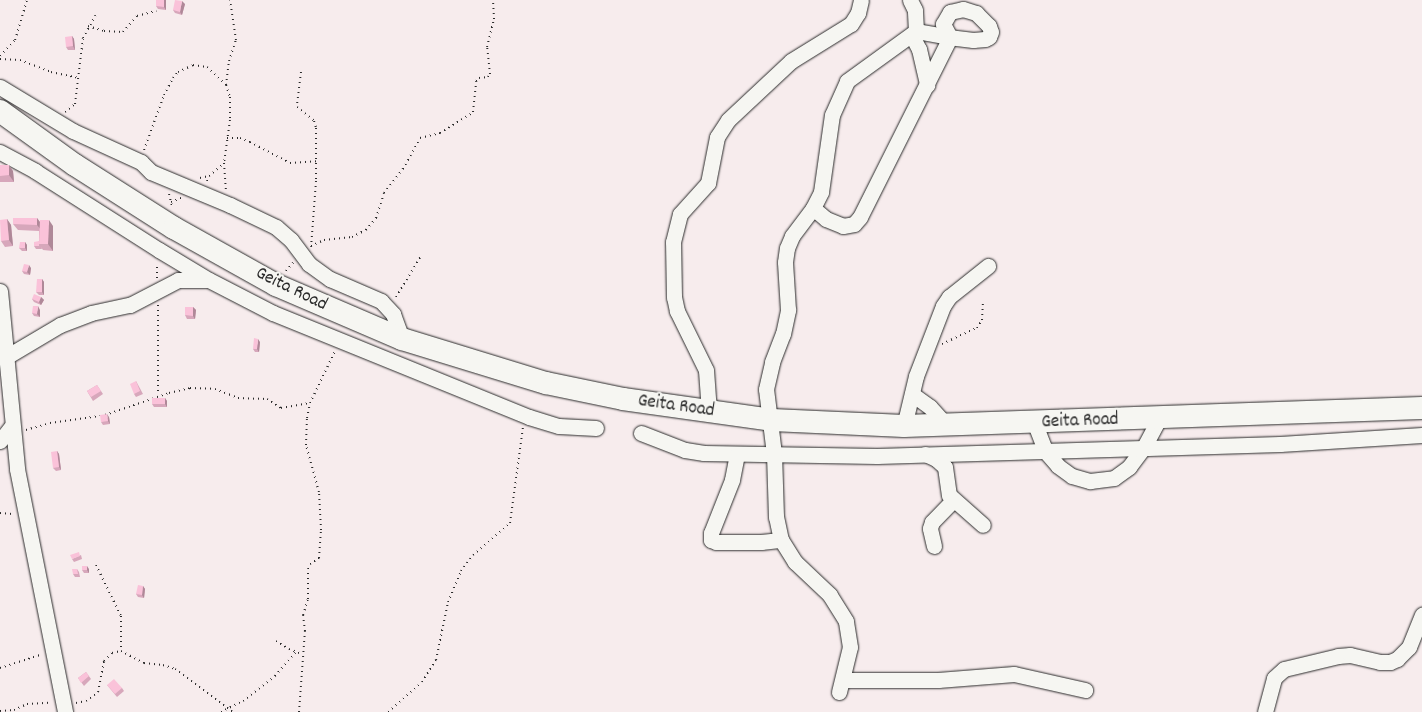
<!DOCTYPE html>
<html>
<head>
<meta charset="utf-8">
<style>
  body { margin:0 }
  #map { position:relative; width:1422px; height:712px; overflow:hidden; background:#f7eced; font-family:Dekko,sans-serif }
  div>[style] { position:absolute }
  .path>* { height:2px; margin-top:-1px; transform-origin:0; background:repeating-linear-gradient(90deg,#2b2b2b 0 1px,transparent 0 5px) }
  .roads { filter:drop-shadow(0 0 1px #2b2b2b) drop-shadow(0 0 1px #2b2b2b) }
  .minor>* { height:15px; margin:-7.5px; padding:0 7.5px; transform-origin:7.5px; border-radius:7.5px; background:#f6f6f2 }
  .highway>* { height:22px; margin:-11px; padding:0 11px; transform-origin:11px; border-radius:11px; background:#f6f6f2 }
  .wall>* { inset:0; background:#d7a7bb }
  .shaded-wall>* { inset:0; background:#af8898 }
  .building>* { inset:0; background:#fac2d9 }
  span { translate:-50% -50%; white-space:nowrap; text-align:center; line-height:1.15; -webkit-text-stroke:4px #f6f6f2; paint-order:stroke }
  .street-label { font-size:19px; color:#2b2b2b }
</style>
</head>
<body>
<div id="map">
  <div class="path">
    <i style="left:88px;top:26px;width:17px;rotate:17deg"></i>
    <i style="left:104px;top:31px;width:19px;rotate:3deg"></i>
    <i style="left:123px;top:32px;width:21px;rotate:-49deg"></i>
    <i style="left:137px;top:16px;width:20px;rotate:-15deg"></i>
    <i style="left:0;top:56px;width:22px;rotate:-47deg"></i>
    <i style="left:15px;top:40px;width:42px;rotate:-73.3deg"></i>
    <i style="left:0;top:59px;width:20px;rotate:3deg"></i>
    <i style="left:20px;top:60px;width:33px;rotate:21deg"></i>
    <i style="left:51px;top:72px;width:29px;rotate:12deg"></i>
    <i style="left:301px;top:72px;width:35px;rotate:97deg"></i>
    <i style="left:297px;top:107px;width:22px;rotate:39deg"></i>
    <i style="left:314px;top:121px;width:7px;rotate:74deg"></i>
    <i style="left:316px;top:128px;width:53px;rotate:90deg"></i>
    <i style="left:316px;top:181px;width:66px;rotate:94.3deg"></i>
    <i style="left:226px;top:85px;width:24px;rotate:-83deg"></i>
    <i style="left:229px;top:61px;width:22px;rotate:-72deg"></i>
    <i style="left:236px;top:40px;width:40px;rotate:-98.5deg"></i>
    <i style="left:65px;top:112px;width:13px;rotate:-39deg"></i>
    <i style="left:75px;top:104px;width:66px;rotate:-83.1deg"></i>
    <i style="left:83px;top:38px;width:26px;rotate:-61deg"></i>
    <i style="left:227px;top:138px;width:13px"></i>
    <i style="left:240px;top:138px;width:11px;rotate:22deg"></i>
    <i style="left:250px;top:142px;width:45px;rotate:27.7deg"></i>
    <i style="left:290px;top:163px;width:26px;rotate:-4deg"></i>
    <i style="left:144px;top:150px;width:59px;rotate:-70deg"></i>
    <i style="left:164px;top:95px;width:19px;rotate:-62deg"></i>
    <i style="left:173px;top:78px;width:8px;rotate:-50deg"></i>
    <i style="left:178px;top:72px;width:17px;rotate:-25deg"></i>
    <i style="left:193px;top:65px;width:14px;rotate:8deg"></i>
    <i style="left:207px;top:67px;width:26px;rotate:43deg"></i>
    <i style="left:226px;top:85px;width:13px;rotate:72deg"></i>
    <i style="left:230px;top:97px;width:23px;rotate:90deg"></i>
    <i style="left:230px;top:120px;width:43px;rotate:97.9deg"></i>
    <i style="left:224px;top:163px;width:27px;rotate:86deg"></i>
    <i style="left:200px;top:178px;width:9px;rotate:-13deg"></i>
    <i style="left:209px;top:176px;width:20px;rotate:-41deg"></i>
    <i style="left:207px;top:181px;width:5px;rotate:-68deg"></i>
    <i style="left:169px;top:194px;width:12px;rotate:76deg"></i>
    <i style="left:171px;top:202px;width:11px;rotate:-22deg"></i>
    <i style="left:311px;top:246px;width:14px;rotate:-25deg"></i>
    <i style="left:324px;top:240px;width:28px;rotate:-6deg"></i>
    <i style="left:352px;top:237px;width:16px;rotate:-27deg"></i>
    <i style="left:366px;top:230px;width:16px;rotate:-50deg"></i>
    <i style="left:376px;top:218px;width:26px;rotate:-72deg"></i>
    <i style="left:384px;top:193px;width:31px;rotate:-52deg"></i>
    <i style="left:403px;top:169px;width:35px;rotate:-61deg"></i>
    <i style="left:420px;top:138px;width:21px;rotate:-14deg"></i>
    <i style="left:440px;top:133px;width:39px;rotate:-32deg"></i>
    <i style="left:473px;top:112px;width:31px;rotate:-84deg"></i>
    <i style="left:476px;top:81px;width:4px;rotate:-45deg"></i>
    <i style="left:479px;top:78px;width:9px;rotate:-6deg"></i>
    <i style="left:488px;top:77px;width:4px;rotate:-56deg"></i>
    <i style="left:490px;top:74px;width:27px;rotate:-96deg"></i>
    <i style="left:487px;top:47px;width:29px;rotate:-76deg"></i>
    <i style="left:494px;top:19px;width:19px;rotate:-93deg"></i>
    <i style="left:286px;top:271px;width:11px;rotate:-49deg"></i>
    <i style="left:157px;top:278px;width:13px;rotate:-90deg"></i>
    <i style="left:396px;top:297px;width:48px;rotate:-58.6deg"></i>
    <i style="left:158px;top:305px;width:90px;rotate:90deg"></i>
    <i style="left:942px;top:344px;width:38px;rotate:-25deg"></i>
    <i style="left:977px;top:328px;width:9px;rotate:-58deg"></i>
    <i style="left:982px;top:320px;width:17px;rotate:-87deg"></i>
    <i style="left:105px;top:415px;width:68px;rotate:-19deg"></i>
    <i style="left:169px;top:393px;width:22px;rotate:-13deg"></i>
    <i style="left:190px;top:388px;width:25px;rotate:2deg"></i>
    <i style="left:215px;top:389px;width:25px;rotate:21deg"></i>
    <i style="left:238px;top:398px;width:29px;rotate:2deg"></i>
    <i style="left:267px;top:399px;width:17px;rotate:33deg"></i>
    <i style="left:281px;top:408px;width:29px;rotate:-10deg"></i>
    <i style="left:26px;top:430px;width:25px;rotate:-16deg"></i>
    <i style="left:50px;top:423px;width:50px;rotate:-8deg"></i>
    <i style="left:0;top:513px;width:13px;rotate:4deg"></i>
    <i style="left:96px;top:565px;width:57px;rotate:63.9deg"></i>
    <i style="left:121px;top:616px;width:35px;rotate:90deg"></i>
    <i style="left:276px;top:641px;width:15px;rotate:32deg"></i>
    <i style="left:289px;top:649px;width:14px;rotate:21deg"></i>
    <i style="left:0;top:668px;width:42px;rotate:-18deg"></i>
    <i style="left:76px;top:703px;width:10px;rotate:-11deg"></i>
    <i style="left:86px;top:701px;width:15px;rotate:-37deg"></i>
    <i style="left:98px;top:692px;width:32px;rotate:-79deg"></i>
    <i style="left:104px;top:661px;width:11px;rotate:-45deg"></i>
    <i style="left:112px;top:653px;width:9px;rotate:-13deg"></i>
    <i style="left:121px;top:651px;width:26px;rotate:28deg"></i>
    <i style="left:144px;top:663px;width:19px;rotate:6deg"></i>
    <i style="left:163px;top:665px;width:13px;rotate:18deg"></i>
    <i style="left:175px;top:669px;width:72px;rotate:36.6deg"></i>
    <i style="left:0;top:711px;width:14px;rotate:-4deg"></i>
    <i style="left:14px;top:710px;width:14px;rotate:-25deg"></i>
    <i style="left:27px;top:704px;width:22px;rotate:-3deg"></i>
    <i style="left:221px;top:712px;width:25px;rotate:-27deg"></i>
    <i style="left:243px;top:701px;width:41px;rotate:-38deg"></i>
    <i style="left:275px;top:676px;width:32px;rotate:-49deg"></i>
    <i style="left:299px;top:712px;width:81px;rotate:-85.8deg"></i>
    <i style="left:305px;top:631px;width:16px;rotate:-97deg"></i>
    <i style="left:303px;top:615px;width:17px;rotate:-73deg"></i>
    <i style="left:308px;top:599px;width:30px;rotate:-90deg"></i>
    <i style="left:308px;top:569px;width:5px;rotate:-68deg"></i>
    <i style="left:310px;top:564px;width:11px;rotate:-34deg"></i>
    <i style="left:319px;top:558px;width:28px;rotate:-86deg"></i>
    <i style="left:321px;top:530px;width:38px;rotate:-93deg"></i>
    <i style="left:319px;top:492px;width:49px;rotate:-105.5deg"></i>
    <i style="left:306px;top:445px;width:27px;rotate:-88deg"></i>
    <i style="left:307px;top:418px;width:15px;rotate:-79deg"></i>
    <i style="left:310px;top:403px;width:58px;rotate:-64.3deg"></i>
    <i style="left:388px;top:712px;width:45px;rotate:-41.4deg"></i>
    <i style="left:422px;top:682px;width:26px;rotate:-58deg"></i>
    <i style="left:436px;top:660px;width:59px;rotate:-78.3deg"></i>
    <i style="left:448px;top:602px;width:34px;rotate:-67deg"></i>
    <i style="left:461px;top:571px;width:20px;rotate:-53deg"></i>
    <i style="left:473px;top:555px;width:49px;rotate:-40.9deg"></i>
    <i style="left:510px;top:523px;width:97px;rotate:-82.3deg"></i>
  </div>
  <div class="roads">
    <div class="minor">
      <i style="left:912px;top:36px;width:15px;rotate:62deg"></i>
      <i style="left:919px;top:49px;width:37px;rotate:77deg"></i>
      <i style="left:0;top:87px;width:85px;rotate:31.1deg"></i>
      <i style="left:73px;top:131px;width:75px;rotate:24.5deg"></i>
      <i style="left:141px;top:162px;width:14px;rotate:45deg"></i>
      <i style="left:151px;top:172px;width:86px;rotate:22.7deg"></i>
      <i style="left:230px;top:205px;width:51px;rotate:25.6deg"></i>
      <i style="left:276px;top:227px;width:20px;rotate:41deg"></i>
      <i style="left:291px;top:240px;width:30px;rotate:53deg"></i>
      <i style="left:309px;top:264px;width:26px;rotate:36deg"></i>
      <i style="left:330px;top:279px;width:56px;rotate:23.3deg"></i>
      <i style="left:381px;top:301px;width:18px;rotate:47deg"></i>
      <i style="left:393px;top:314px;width:27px;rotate:70deg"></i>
      <i style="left:0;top:152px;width:40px;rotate:28deg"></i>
      <i style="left:35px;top:171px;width:147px;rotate:32.5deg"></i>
      <i style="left:159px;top:250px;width:58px;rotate:31deg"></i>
      <i style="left:209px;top:280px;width:72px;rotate:27.3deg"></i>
      <i style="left:273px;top:313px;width:276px;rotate:22.1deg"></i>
      <i style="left:529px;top:417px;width:31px;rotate:17deg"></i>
      <i style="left:559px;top:426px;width:37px;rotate:3deg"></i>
      <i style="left:813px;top:208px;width:17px;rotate:40deg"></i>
      <i style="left:826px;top:219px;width:18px;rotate:22deg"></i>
      <i style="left:843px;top:226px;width:11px;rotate:-10deg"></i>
      <i style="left:854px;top:224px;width:9px;rotate:-49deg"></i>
      <i style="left:860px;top:217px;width:201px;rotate:-63.4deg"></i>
      <i style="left:950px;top:37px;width:15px;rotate:-118deg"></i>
      <i style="left:943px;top:24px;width:14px;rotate:-60deg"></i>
      <i style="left:950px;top:12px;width:13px;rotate:-13deg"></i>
      <i style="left:963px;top:9px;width:14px;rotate:17deg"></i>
      <i style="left:976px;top:13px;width:18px;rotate:45deg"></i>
      <i style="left:989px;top:26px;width:6px;rotate:72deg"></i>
      <i style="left:991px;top:32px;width:5px;rotate:112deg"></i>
      <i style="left:989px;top:37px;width:4px;rotate:153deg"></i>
      <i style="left:985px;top:39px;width:12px;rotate:175deg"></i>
      <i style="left:973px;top:40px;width:23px;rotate:-173deg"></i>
      <i style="left:950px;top:37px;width:35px;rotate:-170deg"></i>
      <i style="left:0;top:291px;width:179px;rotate:84.5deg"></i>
      <i style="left:17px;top:469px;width:248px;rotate:78.8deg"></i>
      <i style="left:6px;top:357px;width:63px;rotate:-30.7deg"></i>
      <i style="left:60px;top:325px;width:33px;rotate:-21deg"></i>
      <i style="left:91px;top:313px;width:40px;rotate:-12deg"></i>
      <i style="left:130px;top:305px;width:54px;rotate:-27.5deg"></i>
      <i style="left:178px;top:280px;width:28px"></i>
      <i style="left:912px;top:394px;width:22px;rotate:36deg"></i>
      <i style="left:930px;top:407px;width:25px;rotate:48deg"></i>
      <i style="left:709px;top:412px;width:42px;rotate:-94.1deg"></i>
      <i style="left:706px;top:370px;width:66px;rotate:-116.2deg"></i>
      <i style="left:677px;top:311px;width:14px;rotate:-102deg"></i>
      <i style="left:674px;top:297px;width:55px;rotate:-91deg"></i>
      <i style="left:673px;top:242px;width:29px;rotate:-76deg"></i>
      <i style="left:680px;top:214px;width:42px;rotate:-47.9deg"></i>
      <i style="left:708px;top:183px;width:47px;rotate:-78.9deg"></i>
      <i style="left:717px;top:137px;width:20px;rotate:-57deg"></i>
      <i style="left:728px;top:120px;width:86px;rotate:-43.1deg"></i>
      <i style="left:791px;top:61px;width:70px;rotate:-31.7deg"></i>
      <i style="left:851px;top:24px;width:13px;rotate:-58deg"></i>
      <i style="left:858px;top:13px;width:13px;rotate:-77deg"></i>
      <i style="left:1035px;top:424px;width:30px;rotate:69deg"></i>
      <i style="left:1046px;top:452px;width:18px;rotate:49deg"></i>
      <i style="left:1058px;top:466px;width:17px;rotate:36deg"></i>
      <i style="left:1072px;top:476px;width:19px;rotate:16deg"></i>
      <i style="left:1090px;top:481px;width:24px;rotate:-7deg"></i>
      <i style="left:1114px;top:478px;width:19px;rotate:-36deg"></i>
      <i style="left:1129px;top:467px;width:25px;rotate:-53deg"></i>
      <i style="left:1144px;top:447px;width:32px;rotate:-62deg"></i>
      <i style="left:904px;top:426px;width:51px;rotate:-76.5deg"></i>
      <i style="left:916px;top:376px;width:75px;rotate:-68.9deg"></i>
      <i style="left:943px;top:306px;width:11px;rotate:-56deg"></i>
      <i style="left:949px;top:297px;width:50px;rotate:-38.5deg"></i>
      <i style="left:641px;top:433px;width:47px;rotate:21.1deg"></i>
      <i style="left:685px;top:450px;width:19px;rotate:9deg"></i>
      <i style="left:704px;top:453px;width:173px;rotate:1deg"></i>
      <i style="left:877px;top:456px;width:403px;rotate:-1.7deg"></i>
      <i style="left:1280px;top:444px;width:142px;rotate:-3.6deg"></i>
      <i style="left:0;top:441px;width:18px;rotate:-52deg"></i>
      <i style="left:737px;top:454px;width:26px;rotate:101deg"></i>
      <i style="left:732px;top:480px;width:57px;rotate:111.6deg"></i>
      <i style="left:711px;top:533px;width:7px;rotate:90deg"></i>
      <i style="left:711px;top:540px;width:5px;rotate:22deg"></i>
      <i style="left:716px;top:542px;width:45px"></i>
      <i style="left:761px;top:542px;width:20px;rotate:-6deg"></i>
      <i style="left:925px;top:454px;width:12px;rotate:24deg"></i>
      <i style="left:936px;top:459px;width:12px;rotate:42deg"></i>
      <i style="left:945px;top:467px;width:28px;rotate:82deg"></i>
      <i style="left:949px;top:495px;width:45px;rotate:41.4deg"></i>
      <i style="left:934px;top:546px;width:18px;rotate:-103deg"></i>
      <i style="left:930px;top:528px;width:6px;rotate:-72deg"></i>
      <i style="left:932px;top:522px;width:30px;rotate:-46deg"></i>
      <i style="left:844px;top:680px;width:94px"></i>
      <i style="left:938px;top:680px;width:76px;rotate:-4.5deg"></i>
      <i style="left:1014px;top:674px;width:73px;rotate:12.7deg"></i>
      <i style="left:839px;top:692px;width:46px;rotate:-76.3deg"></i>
      <i style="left:850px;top:647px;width:26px;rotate:-99deg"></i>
      <i style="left:846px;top:621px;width:31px;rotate:-122deg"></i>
      <i style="left:830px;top:595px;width:48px;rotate:-136.7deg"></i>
      <i style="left:795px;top:562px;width:26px;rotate:-122deg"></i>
      <i style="left:781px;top:540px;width:24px;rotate:-102deg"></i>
      <i style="left:776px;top:517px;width:63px;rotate:-91.8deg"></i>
      <i style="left:774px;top:454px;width:65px;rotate:-97deg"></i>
      <i style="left:766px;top:389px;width:28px;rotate:-77deg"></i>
      <i style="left:772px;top:362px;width:30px;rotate:-69deg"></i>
      <i style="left:783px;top:334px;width:25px;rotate:-78deg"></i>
      <i style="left:788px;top:310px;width:48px;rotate:-93.6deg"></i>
      <i style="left:785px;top:262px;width:14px;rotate:-82deg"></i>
      <i style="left:787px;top:248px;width:13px;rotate:-67deg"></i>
      <i style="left:792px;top:236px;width:35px;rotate:-53deg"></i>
      <i style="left:813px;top:208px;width:18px;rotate:-63deg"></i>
      <i style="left:821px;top:192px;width:78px;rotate:-81.9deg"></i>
      <i style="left:832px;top:115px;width:37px;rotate:-66deg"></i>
      <i style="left:847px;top:81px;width:85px;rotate:-35.9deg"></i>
      <i style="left:916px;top:31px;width:21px;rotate:-93deg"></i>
      <i style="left:915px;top:10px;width:11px;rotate:-117deg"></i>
      <i style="left:1265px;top:712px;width:35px;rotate:-75deg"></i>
      <i style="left:1274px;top:678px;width:13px;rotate:-42deg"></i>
      <i style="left:1284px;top:669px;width:56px;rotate:-13.5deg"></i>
      <i style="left:1338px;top:656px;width:12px;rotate:-5deg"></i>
      <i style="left:1350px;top:655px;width:31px;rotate:13deg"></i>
      <i style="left:1380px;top:662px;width:10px"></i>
      <i style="left:1390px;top:662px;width:8px;rotate:-23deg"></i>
      <i style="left:1397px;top:659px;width:17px;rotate:-45deg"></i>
      <i style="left:1409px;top:647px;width:35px;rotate:-68deg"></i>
    </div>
    <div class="highway">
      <i style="left:0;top:111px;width:92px;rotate:35.8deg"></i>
      <i style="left:75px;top:165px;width:117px;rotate:32.5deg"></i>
      <i style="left:174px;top:228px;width:117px;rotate:29.2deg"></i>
      <i style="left:276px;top:285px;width:137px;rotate:23.2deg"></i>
      <i style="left:402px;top:339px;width:151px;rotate:17deg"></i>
      <i style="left:546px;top:383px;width:79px;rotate:11.7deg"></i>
      <i style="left:623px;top:399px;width:150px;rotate:8deg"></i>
      <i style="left:772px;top:420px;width:132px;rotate:2.6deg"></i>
      <i style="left:904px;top:426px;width:518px;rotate:-1.99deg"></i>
    </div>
  </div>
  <div class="wall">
    <i style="clip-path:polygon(156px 0,166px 0,166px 10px,158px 9px,156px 6px)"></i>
    <i style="clip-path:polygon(185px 4px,182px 15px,175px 13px,173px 10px)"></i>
    <i style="clip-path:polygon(72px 36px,74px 39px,75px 50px,68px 50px,66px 47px)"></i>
    <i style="clip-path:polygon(0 165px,13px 171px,14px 182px,0 182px)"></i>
    <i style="clip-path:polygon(37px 218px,40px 222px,53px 226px,53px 251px,43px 250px,41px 247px,42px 249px,36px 249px,34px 246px,39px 241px,39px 231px,18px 230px,13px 224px)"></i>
    <i style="clip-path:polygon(7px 219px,11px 225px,13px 246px,5px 247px,1px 241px)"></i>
    <i style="clip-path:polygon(25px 242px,27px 245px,27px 251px,22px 251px,19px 248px)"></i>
    <i style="clip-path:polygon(31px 268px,30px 275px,24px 274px,22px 271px)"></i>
    <i style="clip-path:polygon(42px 279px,44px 282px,44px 295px,39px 295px,36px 292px)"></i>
    <i style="clip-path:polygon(41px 297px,44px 300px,41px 305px,34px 302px,32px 299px)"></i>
    <i style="clip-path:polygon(193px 307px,196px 310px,195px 319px,187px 319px,185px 315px)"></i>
    <i style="clip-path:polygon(40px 310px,40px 317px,34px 316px,32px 313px)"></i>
    <i style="clip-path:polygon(260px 342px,259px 352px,255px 352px,253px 349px)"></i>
    <i style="clip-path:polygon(136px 381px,143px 394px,136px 397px,134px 394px)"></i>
    <i style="clip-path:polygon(97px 385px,103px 394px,93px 401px,87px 391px)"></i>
    <i style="clip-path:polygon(165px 398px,167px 401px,167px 407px,154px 407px,152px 404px)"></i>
    <i style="clip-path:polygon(109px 417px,110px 424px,103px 425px,101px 422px)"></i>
    <i style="clip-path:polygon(57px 451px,59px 454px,61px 470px,56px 471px,53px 468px)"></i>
    <i style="clip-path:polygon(81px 555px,82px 559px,74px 562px,72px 559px)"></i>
    <i style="clip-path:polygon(77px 569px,79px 572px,80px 577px,75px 577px,73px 574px)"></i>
    <i style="clip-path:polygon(89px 569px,89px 573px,84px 573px,82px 570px)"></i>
    <i style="clip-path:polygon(143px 586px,145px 589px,144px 598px,138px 597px,136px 594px)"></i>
    <i style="clip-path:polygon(86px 672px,91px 679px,84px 686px,78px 678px)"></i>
    <i style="clip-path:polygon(107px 685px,122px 688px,124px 691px,117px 697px)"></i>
  </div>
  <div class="shaded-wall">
    <i style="clip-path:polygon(164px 0,166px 0,166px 10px,164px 7px)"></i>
    <i style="clip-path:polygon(182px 1px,185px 4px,182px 15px,180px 12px)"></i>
    <i style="clip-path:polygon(72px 36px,74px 39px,75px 50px,73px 46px)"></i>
    <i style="clip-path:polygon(9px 165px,13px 171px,14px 182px,9px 175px)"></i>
    <i style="clip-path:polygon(37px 218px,42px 225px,42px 231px,37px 225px)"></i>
    <i style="clip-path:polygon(7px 219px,11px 225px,13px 246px,9px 240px)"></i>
    <i style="clip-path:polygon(49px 220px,53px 226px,53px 251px,48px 244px)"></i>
    <i style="clip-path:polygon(25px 242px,27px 245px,27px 251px,25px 248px)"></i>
    <i style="clip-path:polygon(29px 265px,31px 268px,30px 275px,27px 272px)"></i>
    <i style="clip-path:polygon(42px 279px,44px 282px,44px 295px,42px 292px)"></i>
    <i style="clip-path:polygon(41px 297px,44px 300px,41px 305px,39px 302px)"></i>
    <i style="clip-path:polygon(38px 306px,40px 310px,40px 317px,37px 314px)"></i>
    <i style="clip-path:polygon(193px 307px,196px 310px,195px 319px,193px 316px)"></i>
    <i style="clip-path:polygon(258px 339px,260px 342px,259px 352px,257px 349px)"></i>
    <i style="clip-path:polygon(165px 398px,167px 401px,167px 407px,165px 404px)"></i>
    <i style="clip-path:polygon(107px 414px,109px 417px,110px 424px,108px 421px)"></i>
    <i style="clip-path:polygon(57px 451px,59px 454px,61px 470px,59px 467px)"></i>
    <i style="clip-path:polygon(87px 566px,89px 569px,89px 573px,87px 570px)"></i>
    <i style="clip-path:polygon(143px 586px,145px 589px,144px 598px,142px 595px)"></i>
  </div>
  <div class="building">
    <i style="clip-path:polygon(156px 0,164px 0,164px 7px,156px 6px)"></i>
    <i style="clip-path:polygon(175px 0,182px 1px,180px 12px,173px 10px)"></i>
    <i style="clip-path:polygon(72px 36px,73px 46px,66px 47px,65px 37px)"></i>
    <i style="clip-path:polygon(0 165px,9px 165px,9px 175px,0 176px)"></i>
    <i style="clip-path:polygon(13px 218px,37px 218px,37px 225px,13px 224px)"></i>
    <i style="clip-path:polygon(7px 219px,9px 240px,1px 241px,0 220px)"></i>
    <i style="clip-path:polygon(40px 220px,49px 220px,48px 244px,39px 244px)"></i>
    <i style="clip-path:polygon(39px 241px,39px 246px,34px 246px,34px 242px)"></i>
    <i style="clip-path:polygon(20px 242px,25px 242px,25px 248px,19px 248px)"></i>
    <i style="clip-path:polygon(24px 264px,29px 265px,27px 272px,22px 271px)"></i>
    <i style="clip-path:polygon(37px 279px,42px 279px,42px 292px,36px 292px)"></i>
    <i style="clip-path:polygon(34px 294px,41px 297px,39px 302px,32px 299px)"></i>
    <i style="clip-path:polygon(33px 306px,38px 306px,37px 314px,32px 313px)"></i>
    <i style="clip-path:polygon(185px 307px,193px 307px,193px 316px,185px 315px)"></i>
    <i style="clip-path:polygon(254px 338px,258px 339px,257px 349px,253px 349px)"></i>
    <i style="clip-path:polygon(136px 381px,140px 391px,134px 394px,130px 384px)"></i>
    <i style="clip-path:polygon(97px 385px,101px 391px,91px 397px,87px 391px)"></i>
    <i style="clip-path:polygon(152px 398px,165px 398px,165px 404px,152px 404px)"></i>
    <i style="clip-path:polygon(107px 414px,108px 421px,101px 422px,100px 415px)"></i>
    <i style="clip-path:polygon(57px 451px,59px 467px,53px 468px,51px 452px)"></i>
    <i style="clip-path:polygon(79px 552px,80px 556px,72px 559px,70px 555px)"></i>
    <i style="clip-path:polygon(82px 566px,87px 566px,87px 570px,82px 570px)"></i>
    <i style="clip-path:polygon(72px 569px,77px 569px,78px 574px,73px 574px)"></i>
    <i style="clip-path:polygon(138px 585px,143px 586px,142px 595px,136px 594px)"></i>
    <i style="clip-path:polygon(86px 672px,89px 676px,81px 683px,78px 678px)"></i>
    <i style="clip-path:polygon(114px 679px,122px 688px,115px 694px,107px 685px)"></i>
  </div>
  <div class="street-label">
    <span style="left:291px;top:290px;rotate:26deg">Geita Road</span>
    <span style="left:676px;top:407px;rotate:8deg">Geita Road</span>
    <span style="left:1080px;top:422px;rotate:-2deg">Geita Road</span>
  </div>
</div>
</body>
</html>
